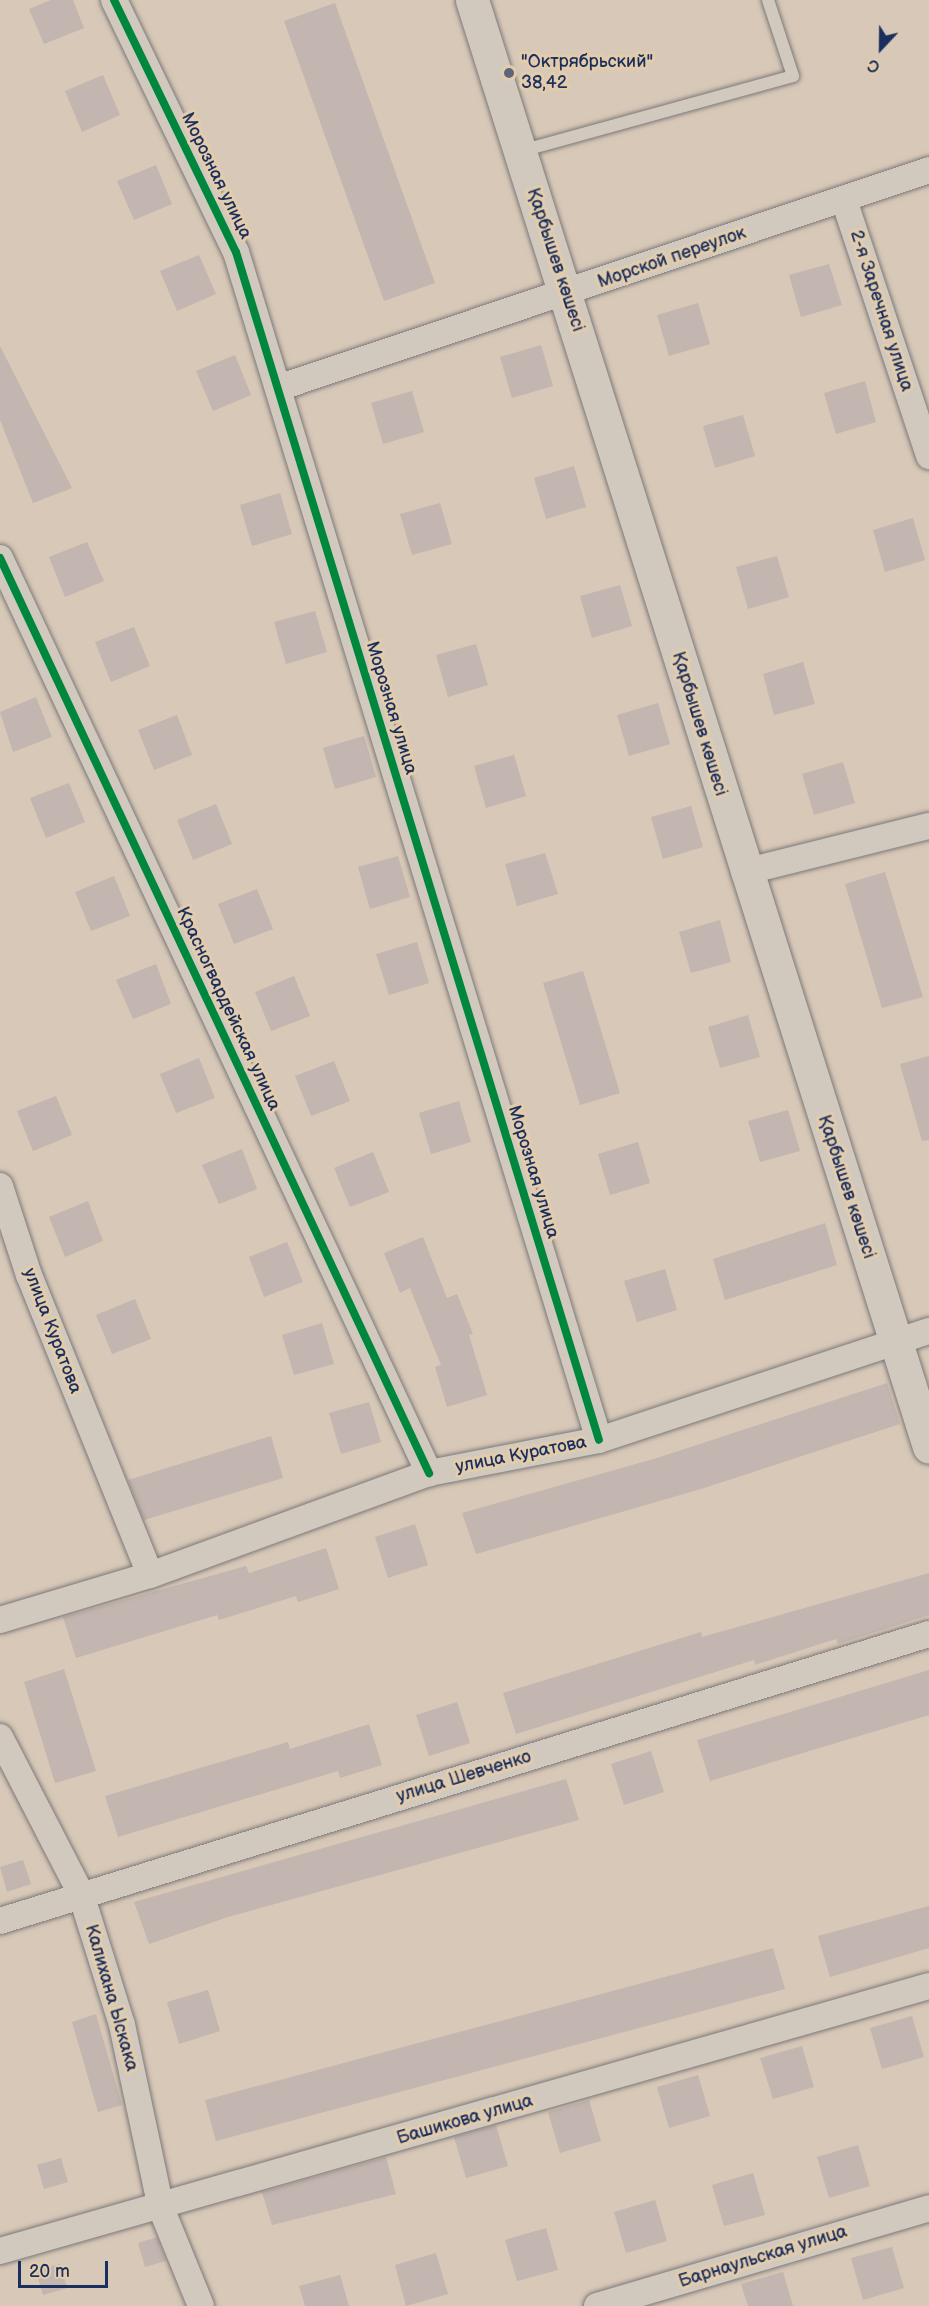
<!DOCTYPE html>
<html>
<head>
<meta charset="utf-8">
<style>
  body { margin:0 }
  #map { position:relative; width:929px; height:2306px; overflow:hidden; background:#d8c8b7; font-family:"Balsamiq Sans",sans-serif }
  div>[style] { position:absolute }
  .building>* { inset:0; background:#c3b5af }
  .roads { filter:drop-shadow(0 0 2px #7c797a) drop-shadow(0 0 2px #7c797a) }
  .lane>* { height:12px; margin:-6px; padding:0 6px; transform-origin:6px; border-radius:6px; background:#d1c9bd }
  .street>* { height:26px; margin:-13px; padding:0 13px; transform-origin:13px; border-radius:13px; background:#d1c9bd }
  .secondary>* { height:33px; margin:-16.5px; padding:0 16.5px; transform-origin:16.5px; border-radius:16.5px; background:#d1c9bd }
  .cycleway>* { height:8px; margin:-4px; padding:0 4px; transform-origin:4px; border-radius:4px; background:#00873e }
  .dots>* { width:16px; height:16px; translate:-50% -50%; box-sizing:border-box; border:3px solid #e2ccac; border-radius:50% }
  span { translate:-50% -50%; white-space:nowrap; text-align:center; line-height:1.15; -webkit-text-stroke:6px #e2ccac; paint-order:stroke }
  .poi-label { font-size:18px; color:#1b2f5e }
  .left { translate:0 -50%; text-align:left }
  .street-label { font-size:18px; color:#1b2f5e }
  .north { position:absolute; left:851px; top:18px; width:60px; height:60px; -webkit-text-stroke:4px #e2ccac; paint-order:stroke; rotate:202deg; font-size:16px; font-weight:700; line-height:24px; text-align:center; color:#1b2f5e }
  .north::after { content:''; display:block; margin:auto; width:21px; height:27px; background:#1b2f5e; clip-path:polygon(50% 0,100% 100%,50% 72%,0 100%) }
  .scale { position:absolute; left:18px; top:2261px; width:90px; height:27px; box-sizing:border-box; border:3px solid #1b2f5e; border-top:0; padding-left:8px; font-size:18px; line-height:21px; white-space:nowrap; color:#1b2f5e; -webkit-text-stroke:4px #e2ccac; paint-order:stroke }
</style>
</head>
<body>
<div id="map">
  <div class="building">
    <i style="clip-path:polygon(51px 0,73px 0,84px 28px,44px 44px,29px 9px)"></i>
    <i style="clip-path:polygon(335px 3px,435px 283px,384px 301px,284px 21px)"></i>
    <i style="clip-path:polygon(103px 75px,120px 115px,82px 132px,65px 91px)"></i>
    <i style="clip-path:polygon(156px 165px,172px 204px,134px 220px,117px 181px)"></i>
    <i style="clip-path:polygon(199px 255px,216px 294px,177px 311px,160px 271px)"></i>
    <i style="clip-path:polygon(829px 264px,842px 305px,801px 317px,789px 275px)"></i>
    <i style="clip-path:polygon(698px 303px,710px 344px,669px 356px,657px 315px)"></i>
    <i style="clip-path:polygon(541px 345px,553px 386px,512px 398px,500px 357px)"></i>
    <i style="clip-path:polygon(0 346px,72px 488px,33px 503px,0 420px)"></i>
    <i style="clip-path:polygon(235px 355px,251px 395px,213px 411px,196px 371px)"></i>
    <i style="clip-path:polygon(865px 381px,876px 422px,836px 434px,824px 393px)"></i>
    <i style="clip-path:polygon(412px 391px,424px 432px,383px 444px,371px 403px)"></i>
    <i style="clip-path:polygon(743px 415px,755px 456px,715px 468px,703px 426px)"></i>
    <i style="clip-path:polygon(574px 466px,586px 507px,546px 519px,534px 478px)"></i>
    <i style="clip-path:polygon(280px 493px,292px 534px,252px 546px,240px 505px)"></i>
    <i style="clip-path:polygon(440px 503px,452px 544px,412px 555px,400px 514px)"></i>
    <i style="clip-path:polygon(913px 518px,925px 560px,885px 572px,873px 530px)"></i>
    <i style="clip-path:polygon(87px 542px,104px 581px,65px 597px,49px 557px)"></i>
    <i style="clip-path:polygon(777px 556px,789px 597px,748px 609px,736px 567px)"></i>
    <i style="clip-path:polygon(620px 585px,632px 626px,592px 638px,580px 596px)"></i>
    <i style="clip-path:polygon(315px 611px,327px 652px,286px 664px,274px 622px)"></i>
    <i style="clip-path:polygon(134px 627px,150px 666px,111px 682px,95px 642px)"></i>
    <i style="clip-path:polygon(476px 644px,488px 685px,448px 697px,436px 655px)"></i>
    <i style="clip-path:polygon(803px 662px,815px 704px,774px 715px,763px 674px)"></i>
    <i style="clip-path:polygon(36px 697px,52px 737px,13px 752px,0 712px)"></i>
    <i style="clip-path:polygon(658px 703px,670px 744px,629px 756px,617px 715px)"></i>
    <i style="clip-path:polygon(177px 715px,192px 755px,154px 770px,138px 730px)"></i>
    <i style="clip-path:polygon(364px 736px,376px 777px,335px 789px,323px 748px)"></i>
    <i style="clip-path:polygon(514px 755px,526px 796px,486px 808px,474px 766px)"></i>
    <i style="clip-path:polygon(843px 762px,855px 803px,814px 815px,802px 774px)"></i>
    <i style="clip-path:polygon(69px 783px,85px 822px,46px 838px,30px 798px)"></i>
    <i style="clip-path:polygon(216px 804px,232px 844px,193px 860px,177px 820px)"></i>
    <i style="clip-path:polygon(691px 806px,703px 847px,663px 859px,651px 817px)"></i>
    <i style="clip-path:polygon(545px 853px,558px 894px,517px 906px,505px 864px)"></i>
    <i style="clip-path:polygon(398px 856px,410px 897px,370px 909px,358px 867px)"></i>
    <i style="clip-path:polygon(885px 872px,923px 997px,882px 1008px,845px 884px)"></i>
    <i style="clip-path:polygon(114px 876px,130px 916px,91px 931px,75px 892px)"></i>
    <i style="clip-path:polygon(257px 889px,273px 929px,234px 944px,218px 904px)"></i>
    <i style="clip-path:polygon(720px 920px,731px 962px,691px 973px,679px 932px)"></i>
    <i style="clip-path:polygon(417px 942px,429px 983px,389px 995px,376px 954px)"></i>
    <i style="clip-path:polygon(156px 964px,171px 1004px,133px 1019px,116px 980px)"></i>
    <i style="clip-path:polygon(583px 971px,620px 1093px,580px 1105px,543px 983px)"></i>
    <i style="clip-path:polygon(294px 976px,310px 1016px,271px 1031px,255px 992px)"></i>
    <i style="clip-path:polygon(748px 1015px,760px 1057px,720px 1068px,708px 1027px)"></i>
    <i style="clip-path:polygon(929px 1056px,929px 1140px,922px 1141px,900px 1064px)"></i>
    <i style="clip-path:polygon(199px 1058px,215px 1098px,176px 1113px,160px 1074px)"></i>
    <i style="clip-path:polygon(334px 1061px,350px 1101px,311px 1116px,295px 1076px)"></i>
    <i style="clip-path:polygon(56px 1096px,72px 1135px,33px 1151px,17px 1111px)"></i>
    <i style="clip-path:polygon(459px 1101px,471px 1142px,431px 1154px,419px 1113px)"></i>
    <i style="clip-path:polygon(788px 1110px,800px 1151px,760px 1162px,748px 1121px)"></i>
    <i style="clip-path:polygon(638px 1142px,650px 1183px,610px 1195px,598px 1154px)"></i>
    <i style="clip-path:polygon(242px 1149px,257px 1189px,219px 1204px,202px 1165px)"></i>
    <i style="clip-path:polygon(373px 1152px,389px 1192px,350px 1207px,334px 1168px)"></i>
    <i style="clip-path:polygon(88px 1201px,103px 1241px,65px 1257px,49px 1217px)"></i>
    <i style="clip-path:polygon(825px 1223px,837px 1265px,725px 1300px,713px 1259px)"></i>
    <i style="clip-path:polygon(423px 1237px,447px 1298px,457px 1294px,473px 1334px,469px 1335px,487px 1395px,447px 1407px,435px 1367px,441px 1365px,410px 1288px,400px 1293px,384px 1253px)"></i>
    <i style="clip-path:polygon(287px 1242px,303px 1282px,264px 1297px,249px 1257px)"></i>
    <i style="clip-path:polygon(665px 1269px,677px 1310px,637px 1322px,624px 1281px)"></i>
    <i style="clip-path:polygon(135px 1299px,151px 1339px,112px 1354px,96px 1315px)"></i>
    <i style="clip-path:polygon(322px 1323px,334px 1364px,294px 1375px,282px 1335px)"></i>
    <i style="clip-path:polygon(887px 1383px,900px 1424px,701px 1489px,476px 1554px,462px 1513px,657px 1458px)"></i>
    <i style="clip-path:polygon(369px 1402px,381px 1442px,341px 1454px,329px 1413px)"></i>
    <i style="clip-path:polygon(271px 1436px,283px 1478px,144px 1520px,128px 1480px)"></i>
    <i style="clip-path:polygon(415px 1524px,428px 1565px,388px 1578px,375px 1537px)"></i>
    <i style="clip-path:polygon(326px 1548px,339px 1589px,298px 1602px,296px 1596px,219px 1620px,217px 1615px,76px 1658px,63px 1617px,246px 1566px,249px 1573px)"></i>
    <i style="clip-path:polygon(929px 1573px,929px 1615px,838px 1644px,836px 1639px,755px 1665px,754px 1660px,516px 1734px,503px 1693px,701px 1632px,702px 1637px)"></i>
    <i style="clip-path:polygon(64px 1669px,96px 1771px,55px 1783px,24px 1682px)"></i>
    <i style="clip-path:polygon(929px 1670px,929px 1715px,710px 1781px,697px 1740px)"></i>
    <i style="clip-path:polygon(457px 1702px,470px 1743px,429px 1756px,416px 1715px)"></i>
    <i style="clip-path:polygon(369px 1724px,382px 1765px,340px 1778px,338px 1771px,118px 1837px,105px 1796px,288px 1742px,290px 1749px)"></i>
    <i style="clip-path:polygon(651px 1751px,664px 1792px,624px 1805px,611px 1764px)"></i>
    <i style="clip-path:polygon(566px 1779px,579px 1820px,228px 1917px,149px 1944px,134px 1902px)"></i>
    <i style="clip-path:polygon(23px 1860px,31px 1884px,7px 1892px,0 1867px)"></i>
    <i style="clip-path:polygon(929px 1906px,929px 1948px,830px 1977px,818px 1936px)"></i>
    <i style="clip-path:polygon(773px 1948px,785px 1989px,216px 2141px,205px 2100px)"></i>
    <i style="clip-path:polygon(208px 1990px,220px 2031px,179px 2044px,167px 2002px)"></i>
    <i style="clip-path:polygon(96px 2014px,122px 2105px,98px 2112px,72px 2022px)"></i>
    <i style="clip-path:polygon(912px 2016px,924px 2057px,882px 2069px,870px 2028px)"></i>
    <i style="clip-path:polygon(802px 2046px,814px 2087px,773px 2099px,760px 2058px)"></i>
    <i style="clip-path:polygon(698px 2075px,710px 2116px,669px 2128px,657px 2087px)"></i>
    <i style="clip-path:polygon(589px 2100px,601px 2141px,560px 2153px,548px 2112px)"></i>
    <i style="clip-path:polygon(496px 2125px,508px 2166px,466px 2178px,454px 2137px)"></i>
    <i style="clip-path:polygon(858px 2145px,870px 2186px,829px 2198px,817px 2157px)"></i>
    <i style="clip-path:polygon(386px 2157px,396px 2194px,272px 2225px,262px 2192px)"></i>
    <i style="clip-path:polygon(61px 2158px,68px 2182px,44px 2189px,37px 2165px)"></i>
    <i style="clip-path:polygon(753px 2173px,765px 2215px,724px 2226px,712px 2185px)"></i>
    <i style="clip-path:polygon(655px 2200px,667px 2241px,626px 2253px,614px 2212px)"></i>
    <i style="clip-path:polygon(546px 2228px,558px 2270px,517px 2281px,505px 2240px)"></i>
    <i style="clip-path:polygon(157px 2237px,166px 2261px,145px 2267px,138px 2243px)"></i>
    <i style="clip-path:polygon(892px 2247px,904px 2288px,863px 2300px,851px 2258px)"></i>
    <i style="clip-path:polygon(436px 2253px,448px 2294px,406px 2306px,395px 2265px)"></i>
    <i style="clip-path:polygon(60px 2264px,67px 2288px,43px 2295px,36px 2271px)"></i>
    <i style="clip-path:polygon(783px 2272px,793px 2306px,748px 2306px,741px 2284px)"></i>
    <i style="clip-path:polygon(340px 2275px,349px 2306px,305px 2306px,299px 2286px)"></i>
  </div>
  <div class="roads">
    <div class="lane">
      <i style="left:521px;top:151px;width:282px;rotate:-15.4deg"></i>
      <i style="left:793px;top:76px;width:80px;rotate:-108.2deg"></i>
    </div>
    <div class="street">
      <i style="left:114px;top:0;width:280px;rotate:64.2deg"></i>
      <i style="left:236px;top:252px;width:1242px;rotate:73.01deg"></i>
      <i style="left:844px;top:200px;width:270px;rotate:71.6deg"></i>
      <i style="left:278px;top:388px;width:687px;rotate:-18.51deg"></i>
      <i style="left:0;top:558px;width:1011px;rotate:64.88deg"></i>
      <i style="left:744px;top:872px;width:191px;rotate:-14deg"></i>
      <i style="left:0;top:1186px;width:94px;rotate:72deg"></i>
      <i style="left:29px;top:1275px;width:323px;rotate:68deg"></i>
      <i style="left:0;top:1620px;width:157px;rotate:-16.7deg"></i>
      <i style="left:150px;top:1575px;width:297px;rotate:-20.1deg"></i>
      <i style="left:429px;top:1473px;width:173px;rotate:-11deg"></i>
      <i style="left:599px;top:1440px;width:348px;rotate:-18.3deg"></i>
      <i style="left:0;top:1737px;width:177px;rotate:62.7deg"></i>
      <i style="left:81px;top:1894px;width:137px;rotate:72.6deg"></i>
      <i style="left:122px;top:2025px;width:187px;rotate:78deg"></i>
      <i style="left:161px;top:2208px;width:106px;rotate:67.8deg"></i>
      <i style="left:0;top:1921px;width:972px;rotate:-17.17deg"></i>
      <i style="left:0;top:2251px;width:966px;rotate:-15.92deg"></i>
      <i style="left:597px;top:2306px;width:346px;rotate:-16.4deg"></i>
    </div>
    <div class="secondary">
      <i style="left:472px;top:0;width:1517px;rotate:72.47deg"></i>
    </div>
  </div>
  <div class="cycleway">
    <i style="left:114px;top:0;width:280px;rotate:64.2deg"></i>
    <i style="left:236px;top:252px;width:1242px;rotate:73.01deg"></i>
    <i style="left:0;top:558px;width:1011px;rotate:64.88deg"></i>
  </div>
  <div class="dots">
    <i style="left:509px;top:73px;background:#5d657d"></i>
  </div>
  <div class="poi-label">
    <span class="left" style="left:521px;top:73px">"Октрябрьский"<br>38,42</span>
  </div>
  <div class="street-label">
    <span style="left:216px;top:176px;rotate:64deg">Морозная улица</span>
    <span style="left:672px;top:258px;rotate:-19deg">Морской переулок</span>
    <span style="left:555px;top:260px;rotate:72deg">Қарбышев көшесі</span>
    <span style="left:881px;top:311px;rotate:72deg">2-я Заречная улица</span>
    <span style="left:391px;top:708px;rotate:73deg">Морозная улица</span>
    <span style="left:699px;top:724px;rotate:73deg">Қарбышев көшесі</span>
    <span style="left:228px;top:1009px;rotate:65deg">Красногвардейская улица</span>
    <span style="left:533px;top:1172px;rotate:73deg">Морозная улица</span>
    <span style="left:846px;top:1187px;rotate:72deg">Қарбышев көшесі</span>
    <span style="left:52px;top:1331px;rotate:69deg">улица Куратова</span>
    <span style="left:521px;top:1455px;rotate:-11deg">улица Куратова</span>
    <span style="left:464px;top:1777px;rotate:-17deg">улица Шевченко</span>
    <span style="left:111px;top:1998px;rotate:74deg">Калихана Ыскака</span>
    <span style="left:465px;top:2120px;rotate:-16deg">Башикова улица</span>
    <span style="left:763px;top:2257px;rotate:-17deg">Барнаульская улица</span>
  </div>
  <div class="north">С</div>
  <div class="scale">20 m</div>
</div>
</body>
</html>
